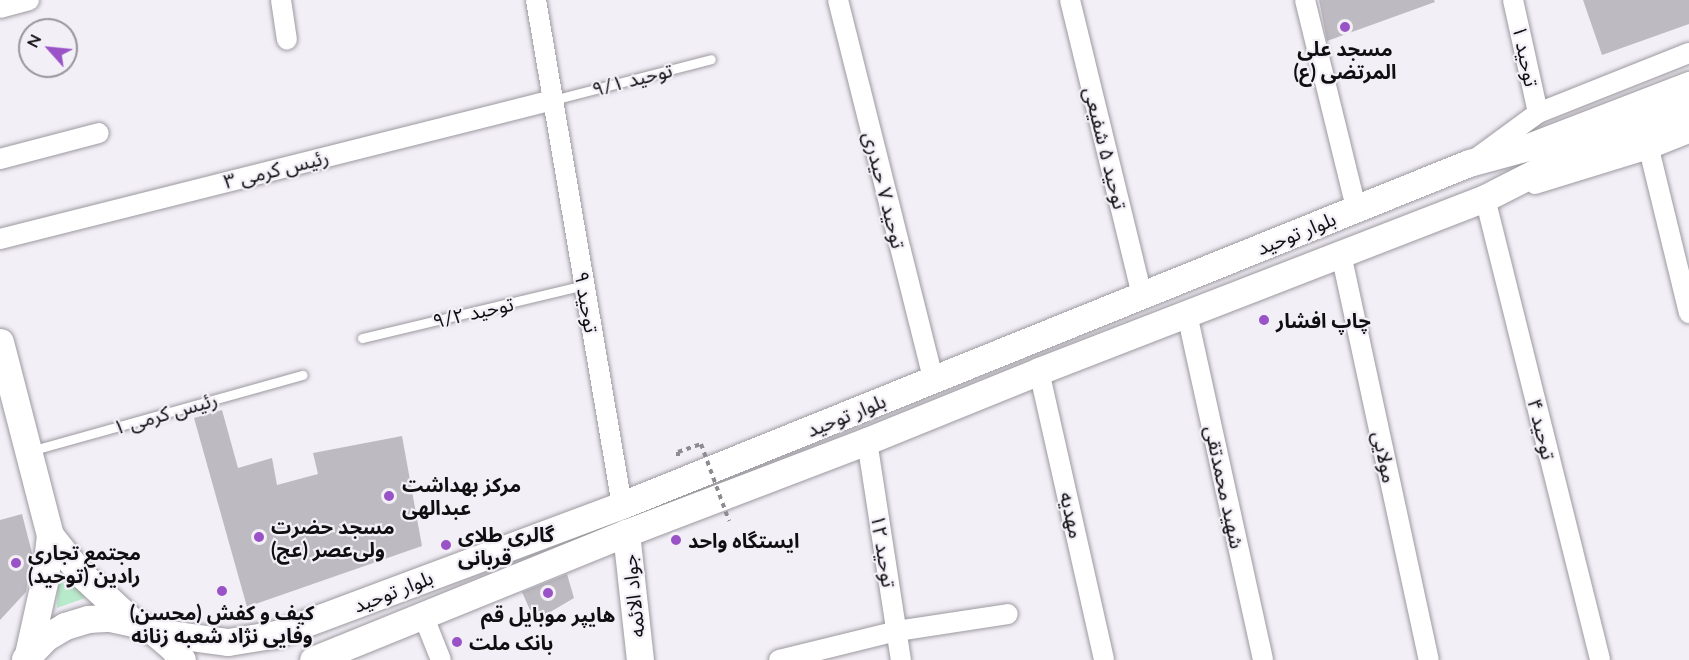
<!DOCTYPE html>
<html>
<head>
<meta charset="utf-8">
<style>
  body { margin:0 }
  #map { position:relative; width:1689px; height:660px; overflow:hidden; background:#f3eff7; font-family:Lato,"Noto Sans Arabic",sans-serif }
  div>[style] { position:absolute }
  .green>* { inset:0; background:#b6eaca }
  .building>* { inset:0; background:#bdbac1 }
  .path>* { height:4px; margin-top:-2px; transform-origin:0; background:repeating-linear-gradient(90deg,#8e8c92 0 4.5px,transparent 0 9px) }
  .roads { filter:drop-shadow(0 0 2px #9c999f) drop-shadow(0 0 2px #9c999f) }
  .lane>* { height:9px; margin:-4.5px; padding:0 4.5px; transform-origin:4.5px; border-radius:4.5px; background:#fff }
  .street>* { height:20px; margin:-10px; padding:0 10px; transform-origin:10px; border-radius:10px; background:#fff }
  .secondary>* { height:27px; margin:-13.5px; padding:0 13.5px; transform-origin:13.5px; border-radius:13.5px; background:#fff }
  .path-bridge>* { height:4px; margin-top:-2px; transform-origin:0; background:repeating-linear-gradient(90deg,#8e8c92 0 4.5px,transparent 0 9px) }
  .dots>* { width:16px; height:16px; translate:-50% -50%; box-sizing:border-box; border:3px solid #f3eff7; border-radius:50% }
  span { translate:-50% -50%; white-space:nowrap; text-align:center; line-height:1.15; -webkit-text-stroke:4.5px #f3eff7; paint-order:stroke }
  .poi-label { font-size:20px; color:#0f0e11; font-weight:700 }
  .left { translate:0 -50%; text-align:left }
  .street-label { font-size:20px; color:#0f0e11 }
  .north { position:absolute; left:18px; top:18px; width:60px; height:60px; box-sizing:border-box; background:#f3eff7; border:2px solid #98959b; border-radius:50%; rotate:297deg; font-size:16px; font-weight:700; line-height:24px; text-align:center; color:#0f0e11 }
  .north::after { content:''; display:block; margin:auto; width:21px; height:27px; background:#9953c7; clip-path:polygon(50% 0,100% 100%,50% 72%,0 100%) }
</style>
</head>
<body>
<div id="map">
  <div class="green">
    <i style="clip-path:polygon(59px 564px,85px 598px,57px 608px)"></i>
  </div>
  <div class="building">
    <i style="clip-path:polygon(1319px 0,1434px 0,1435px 2px,1327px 41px)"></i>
    <i style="clip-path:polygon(1583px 0,1689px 0,1689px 24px,1602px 55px)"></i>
    <i style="clip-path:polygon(222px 410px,238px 468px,272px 458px,277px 485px,318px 474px,313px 453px,402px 436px,422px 546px,247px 607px,194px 418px)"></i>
    <i style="clip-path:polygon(22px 514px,32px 553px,29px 575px,26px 592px,0 620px,0 520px)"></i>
    <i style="clip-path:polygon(567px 574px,574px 598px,535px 621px,522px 592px)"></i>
  </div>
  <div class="path">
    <i style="left:678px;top:456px;width:4px;rotate:-90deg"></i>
    <i style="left:678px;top:452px;width:24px;rotate:-19deg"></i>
  </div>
  <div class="roads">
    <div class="lane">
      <i style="left:553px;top:100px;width:163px;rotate:-14.5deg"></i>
      <i style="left:362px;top:338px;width:228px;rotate:-13.4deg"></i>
      <i style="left:30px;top:451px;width:283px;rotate:-15.6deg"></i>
    </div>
    <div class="street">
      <i style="left:281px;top:0;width:40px;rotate:81.5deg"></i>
      <i style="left:536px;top:0;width:512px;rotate:80.34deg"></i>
      <i style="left:838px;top:0;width:391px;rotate:75.9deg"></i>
      <i style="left:1070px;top:0;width:304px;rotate:76.3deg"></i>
      <i style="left:1305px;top:0;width:214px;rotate:76.2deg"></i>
      <i style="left:1513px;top:0;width:116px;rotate:77.5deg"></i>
      <i style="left:0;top:8px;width:30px;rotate:-15deg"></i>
      <i style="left:1649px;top:149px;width:169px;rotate:76.3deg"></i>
      <i style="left:1478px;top:157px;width:74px;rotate:-36.3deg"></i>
      <i style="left:1538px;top:113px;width:162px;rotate:-21.7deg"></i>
      <i style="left:0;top:159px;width:102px;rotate:-14.7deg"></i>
      <i style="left:1535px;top:184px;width:119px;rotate:-17.1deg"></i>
      <i style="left:1649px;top:149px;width:43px;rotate:-21.8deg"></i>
      <i style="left:1495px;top:195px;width:10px;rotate:163deg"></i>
      <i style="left:1485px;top:198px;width:476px;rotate:76deg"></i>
      <i style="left:0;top:239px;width:570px;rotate:-14.11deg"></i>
      <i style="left:1341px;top:254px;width:415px;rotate:77.8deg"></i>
      <i style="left:1187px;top:314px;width:354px;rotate:77.6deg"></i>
      <i style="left:1039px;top:371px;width:296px;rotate:77.3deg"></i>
      <i style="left:867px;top:441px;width:222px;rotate:81.2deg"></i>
      <i style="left:423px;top:615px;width:48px;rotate:68.2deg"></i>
      <i style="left:779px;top:660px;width:122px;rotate:-13.8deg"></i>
      <i style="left:897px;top:631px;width:112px;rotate:-8.7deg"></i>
    </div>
    <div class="secondary">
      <i style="left:0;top:342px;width:199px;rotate:75.5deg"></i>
      <i style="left:50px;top:535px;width:43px;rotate:96.6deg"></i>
      <i style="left:45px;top:578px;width:78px;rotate:102.6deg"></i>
      <i style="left:626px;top:533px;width:128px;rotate:83.7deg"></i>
      <i style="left:50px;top:535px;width:48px;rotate:51.7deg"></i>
      <i style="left:80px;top:573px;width:74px;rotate:42.8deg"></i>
      <i style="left:154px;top:632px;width:75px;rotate:7.7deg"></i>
      <i style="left:228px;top:642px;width:50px;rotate:-9.3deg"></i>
      <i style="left:277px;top:634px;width:368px;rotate:-20.5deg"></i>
      <i style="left:622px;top:505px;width:913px;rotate:-21.99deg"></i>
      <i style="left:1469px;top:163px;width:61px;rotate:-15.2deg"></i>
      <i style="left:1528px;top:147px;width:173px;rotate:-21.1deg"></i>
      <i style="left:25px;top:659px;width:29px;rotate:-46deg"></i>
      <i style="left:45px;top:638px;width:23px;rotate:-31deg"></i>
      <i style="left:65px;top:626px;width:24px;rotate:-17deg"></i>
      <i style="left:88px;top:619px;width:22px;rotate:-3deg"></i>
      <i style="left:110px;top:618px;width:25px;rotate:12deg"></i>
      <i style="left:134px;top:623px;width:22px;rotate:24deg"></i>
      <i style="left:154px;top:632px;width:23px;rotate:40deg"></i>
      <i style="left:172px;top:647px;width:16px;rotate:52deg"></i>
      <i style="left:313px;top:660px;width:338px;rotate:-22.1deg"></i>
      <i style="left:626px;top:533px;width:258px;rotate:-20.9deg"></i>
      <i style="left:867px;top:441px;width:186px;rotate:-22.1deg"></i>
      <i style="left:1039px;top:371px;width:478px;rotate:-21.2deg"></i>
      <i style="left:1485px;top:198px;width:64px;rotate:-27deg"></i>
      <i style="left:1542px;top:169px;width:158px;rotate:-21.2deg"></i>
    </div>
  </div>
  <div class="path-bridge">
    <i style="left:701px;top:444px;width:82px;rotate:70deg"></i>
  </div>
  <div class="dots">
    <i style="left:1345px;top:27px;background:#9953c7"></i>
    <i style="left:1264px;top:320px;background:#9953c7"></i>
    <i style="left:389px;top:496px;background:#9953c7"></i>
    <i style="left:259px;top:537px;background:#9953c7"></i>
    <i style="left:676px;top:540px;background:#9953c7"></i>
    <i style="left:446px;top:545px;background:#9953c7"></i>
    <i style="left:16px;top:563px;background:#9953c7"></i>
    <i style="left:222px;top:591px;background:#9953c7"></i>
    <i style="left:548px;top:593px;background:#9953c7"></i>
    <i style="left:457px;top:642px;background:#9953c7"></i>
  </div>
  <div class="poi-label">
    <span style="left:1345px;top:60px">مسجد علی<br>المرتضی (ع)</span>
    <span class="left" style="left:1276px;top:320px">چاپ افشار</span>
    <span class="left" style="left:402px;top:496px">مرکز بهداشت<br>عبدالهی</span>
    <span class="left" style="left:271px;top:538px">مسجد حضرت<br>ولی‌عصر (عج)</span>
    <span class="left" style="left:458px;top:546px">گالری طلای<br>قربانی</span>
    <span class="left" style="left:688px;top:540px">ایستگاه واحد</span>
    <span class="left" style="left:28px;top:564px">مجتمع تجاری<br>رادین (توحید)</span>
    <span style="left:222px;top:624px">کیف و کفش (محسن)<br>وفایی نژاد شعبه زنانه</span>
    <span style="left:548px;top:614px">هایپر موبایل قم</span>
    <span class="left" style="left:469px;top:642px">بانک ملت</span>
  </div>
  <div class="street-label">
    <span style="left:1526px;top:56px;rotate:78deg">توحید ۱</span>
    <span style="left:632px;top:79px;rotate:-14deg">توحید ۹/۱</span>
    <span style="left:1106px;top:148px;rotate:76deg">توحید ۵ شفیعی</span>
    <span style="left:276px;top:169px;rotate:-14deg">رئیس کرمی ۳</span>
    <span style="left:885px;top:190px;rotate:76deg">توحید ۷ حیدری</span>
    <span style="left:1296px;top:233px;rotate:-22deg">بلوار توحید</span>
    <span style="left:587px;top:302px;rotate:80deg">توحید ۹</span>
    <span style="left:473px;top:312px;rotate:-13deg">توحید ۹/۲</span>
    <span style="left:165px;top:413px;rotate:-16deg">رئیس کرمی ۱</span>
    <span style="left:846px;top:415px;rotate:-22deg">بلوار توحید</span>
    <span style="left:1542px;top:429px;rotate:76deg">توحید ۴</span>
    <span style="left:1385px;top:457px;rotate:78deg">مولایی</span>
    <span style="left:1225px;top:487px;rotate:78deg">شهید محمدتقی</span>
    <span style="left:1072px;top:515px;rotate:77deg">مهدیه</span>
    <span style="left:884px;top:551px;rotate:81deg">توحید ۱۲</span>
    <span style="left:393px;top:591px;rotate:-21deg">بلوار توحید</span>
    <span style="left:633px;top:596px;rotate:-96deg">جواد الائمه</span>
  </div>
  <div class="north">N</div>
</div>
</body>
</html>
